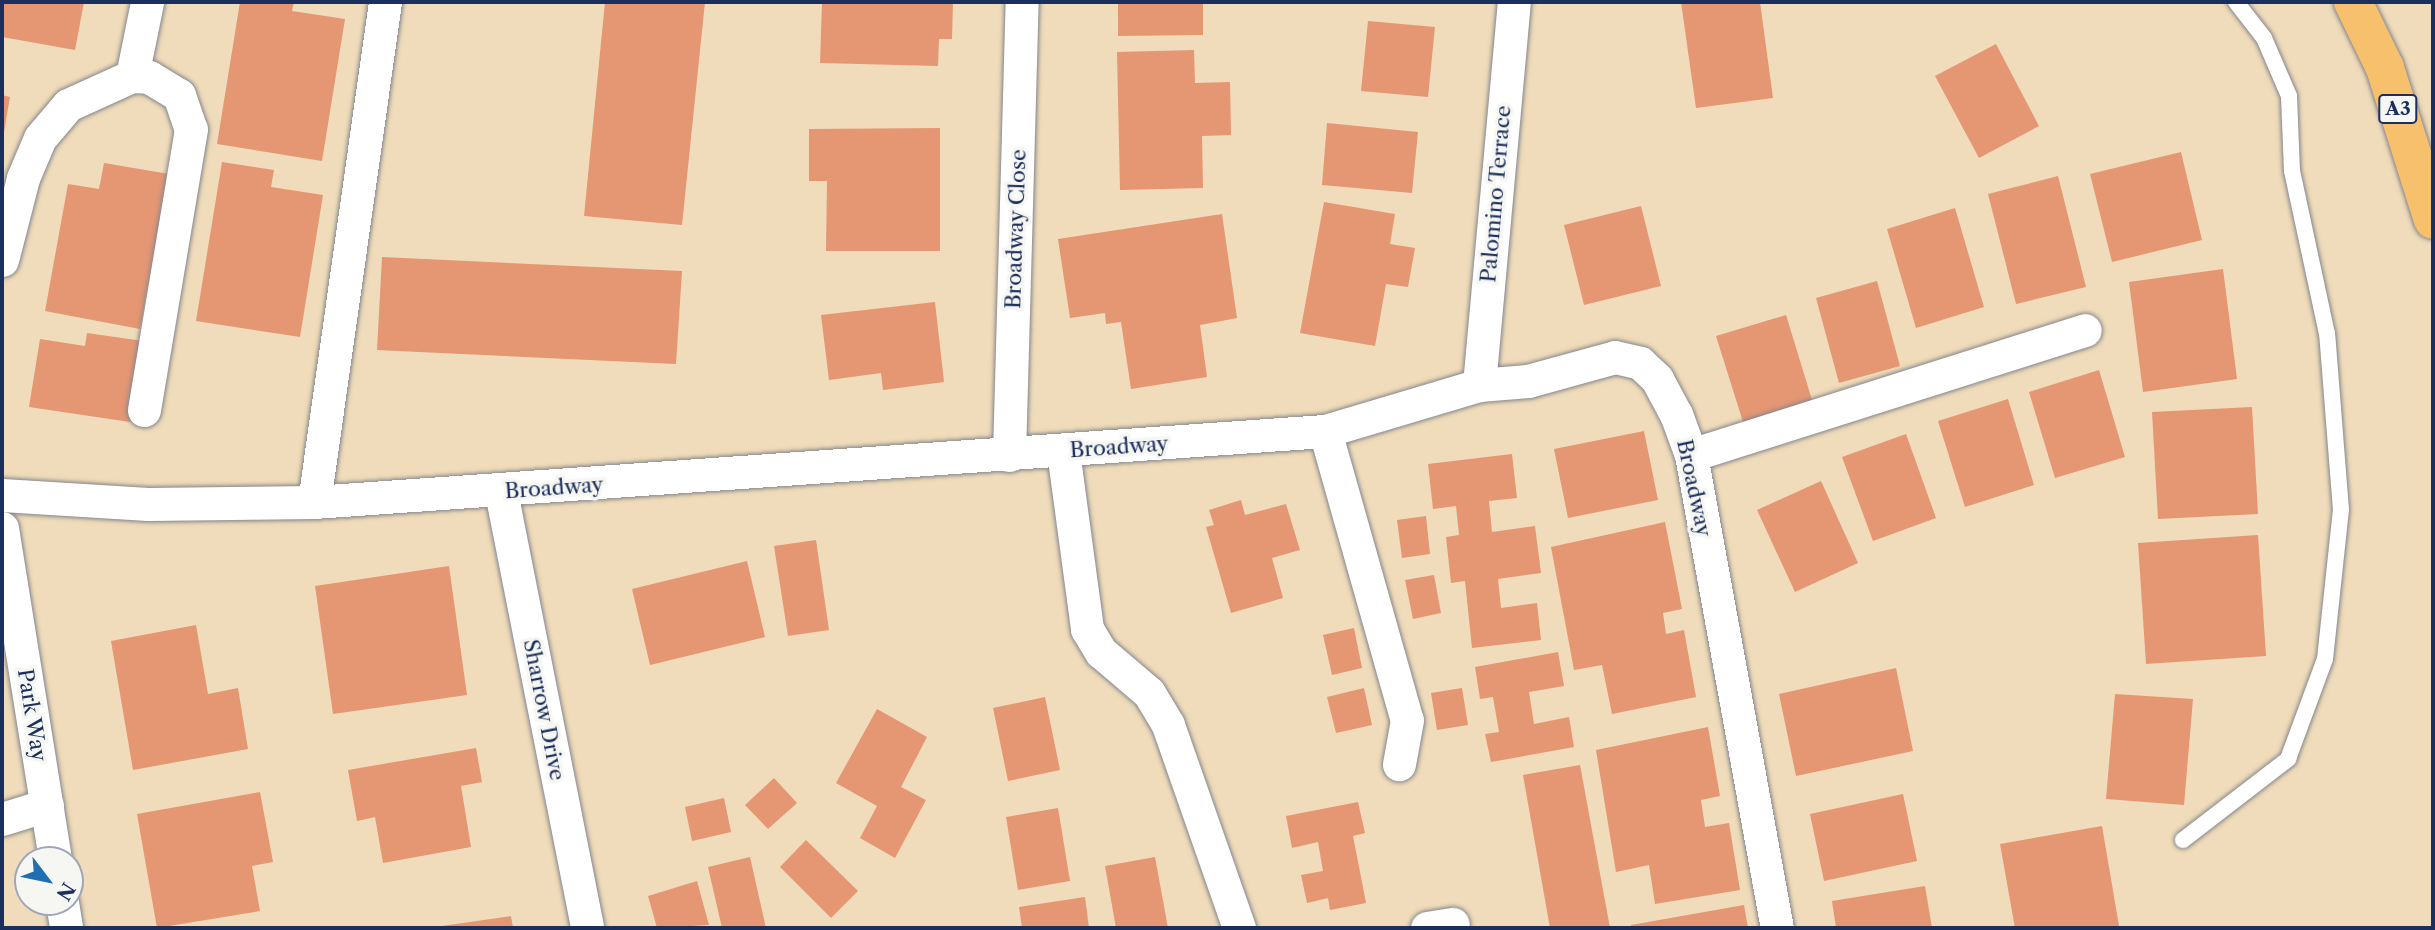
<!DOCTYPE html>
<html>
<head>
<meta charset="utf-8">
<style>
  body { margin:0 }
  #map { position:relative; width:2435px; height:930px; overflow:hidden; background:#f0dcba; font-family:"Libre Caslon Text",serif }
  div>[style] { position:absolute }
  .building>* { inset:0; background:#e59673 }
  .roads { filter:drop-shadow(0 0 2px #86868c) drop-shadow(0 0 2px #86868c) }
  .lane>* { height:16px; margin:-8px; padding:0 8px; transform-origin:8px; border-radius:8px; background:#fff }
  .street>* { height:33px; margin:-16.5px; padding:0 16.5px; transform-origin:16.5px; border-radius:16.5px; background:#fff }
  .primary>* { height:38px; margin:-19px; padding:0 19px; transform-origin:19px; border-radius:19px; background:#f7c06c }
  span { translate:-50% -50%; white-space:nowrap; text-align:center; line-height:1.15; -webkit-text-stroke:7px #f6f6f2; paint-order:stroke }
  .shield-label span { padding:2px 5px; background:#f6f6f2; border:2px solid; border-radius:5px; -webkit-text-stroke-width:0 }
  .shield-label { font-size:19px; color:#1b2f5e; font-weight:700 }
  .street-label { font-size:21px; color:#1b2f5e }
  .frame { position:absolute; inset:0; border:4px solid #1b2f5e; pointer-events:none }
  .north { position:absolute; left:14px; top:846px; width:70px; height:70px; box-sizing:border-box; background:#f6f6f2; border:2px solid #9ea6b7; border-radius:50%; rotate:122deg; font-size:19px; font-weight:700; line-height:28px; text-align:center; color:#1b2f5e }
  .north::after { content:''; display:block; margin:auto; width:24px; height:32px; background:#1f6fb2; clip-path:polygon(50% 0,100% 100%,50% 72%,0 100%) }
</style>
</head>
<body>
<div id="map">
  <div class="building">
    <i style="clip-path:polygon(2px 2px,84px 2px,75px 50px,2px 37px)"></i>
    <i style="clip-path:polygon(240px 2px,294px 2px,292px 11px,345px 19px,322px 161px,217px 144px)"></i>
    <i style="clip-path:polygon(605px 2px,705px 2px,682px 225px,584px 216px)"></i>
    <i style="clip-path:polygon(822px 2px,953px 2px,952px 39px,939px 39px,938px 66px,820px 63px)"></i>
    <i style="clip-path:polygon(1118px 2px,1203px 2px,1203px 35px,1118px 36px)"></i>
    <i style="clip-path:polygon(1681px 2px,1760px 2px,1773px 98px,1696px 108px)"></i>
    <i style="clip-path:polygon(1368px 21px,1435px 27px,1428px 97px,1361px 91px)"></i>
    <i style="clip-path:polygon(1996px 44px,2039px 126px,1979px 158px,1935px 76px)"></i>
    <i style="clip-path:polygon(1194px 50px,1195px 83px,1230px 82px,1231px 135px,1202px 136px,1203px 188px,1120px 190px,1117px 52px)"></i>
    <i style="clip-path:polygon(2px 95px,10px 97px,3px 138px,2px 137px)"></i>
    <i style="clip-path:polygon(1327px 123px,1418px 132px,1412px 193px,1322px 185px)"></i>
    <i style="clip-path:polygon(940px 128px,940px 251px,826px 251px,827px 181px,809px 181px,809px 129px)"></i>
    <i style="clip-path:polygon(2181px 152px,2202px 240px,2112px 262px,2090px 174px)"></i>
    <i style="clip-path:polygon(222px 162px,274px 170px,271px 187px,323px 195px,300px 337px,196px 321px)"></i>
    <i style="clip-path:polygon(104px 163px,169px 174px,140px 329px,45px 311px,68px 184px,99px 189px)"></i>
    <i style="clip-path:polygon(2058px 176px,2086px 287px,2016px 304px,1988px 194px)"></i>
    <i style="clip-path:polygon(1324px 202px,1395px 214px,1390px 244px,1415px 248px,1408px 287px,1386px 284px,1375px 346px,1300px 333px)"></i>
    <i style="clip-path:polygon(1641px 206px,1661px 286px,1584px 305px,1564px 225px)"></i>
    <i style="clip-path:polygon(1955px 208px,1984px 307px,1916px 328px,1887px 229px)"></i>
    <i style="clip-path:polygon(1222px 214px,1237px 318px,1200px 325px,1207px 377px,1131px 389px,1121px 322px,1106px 324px,1105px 313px,1070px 318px,1058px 239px)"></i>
    <i style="clip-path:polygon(382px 257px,682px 271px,676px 364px,377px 350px)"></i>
    <i style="clip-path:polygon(2223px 269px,2237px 379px,2143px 392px,2129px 282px)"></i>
    <i style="clip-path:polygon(1877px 281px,1900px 366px,1839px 383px,1816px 298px)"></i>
    <i style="clip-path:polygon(935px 302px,944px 382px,883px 390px,881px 373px,829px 380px,821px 315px)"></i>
    <i style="clip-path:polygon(1786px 315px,1812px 400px,1743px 422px,1716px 336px)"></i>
    <i style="clip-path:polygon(87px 333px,143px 341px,130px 422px,29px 407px,40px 339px,85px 346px)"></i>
    <i style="clip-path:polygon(2099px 370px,2125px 457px,2055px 478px,2029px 392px)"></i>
    <i style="clip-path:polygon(2008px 399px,2034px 485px,1965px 507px,1938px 421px)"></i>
    <i style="clip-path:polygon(2252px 407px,2258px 514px,2158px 519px,2152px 412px)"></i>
    <i style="clip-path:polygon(1644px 431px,1658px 500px,1568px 518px,1554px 449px)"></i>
    <i style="clip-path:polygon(1906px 434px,1936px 518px,1873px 541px,1842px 457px)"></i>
    <i style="clip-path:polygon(1512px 454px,1517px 498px,1489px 501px,1492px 532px,1535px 526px,1541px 573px,1498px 579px,1501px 608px,1537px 603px,1541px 640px,1472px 648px,1465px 581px,1451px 583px,1446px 537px,1459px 535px,1456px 506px,1433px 509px,1428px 464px)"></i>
    <i style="clip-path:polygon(1821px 481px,1858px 563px,1795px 592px,1757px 510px)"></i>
    <i style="clip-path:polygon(1241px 500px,1245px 515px,1286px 504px,1300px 550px,1272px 558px,1283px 598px,1231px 613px,1206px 527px,1214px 525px,1209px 510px)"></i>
    <i style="clip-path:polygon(1426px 516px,1430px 554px,1402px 558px,1397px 520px)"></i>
    <i style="clip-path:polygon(1665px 522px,1682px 609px,1663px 613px,1666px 634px,1684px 630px,1696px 697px,1612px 714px,1602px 665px,1574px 670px,1551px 547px)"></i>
    <i style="clip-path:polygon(2258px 535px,2266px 656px,2146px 664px,2138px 543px)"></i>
    <i style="clip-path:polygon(816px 540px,829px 630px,788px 636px,774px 546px)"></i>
    <i style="clip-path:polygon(747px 561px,765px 637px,650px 665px,632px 589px)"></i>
    <i style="clip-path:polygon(449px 566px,467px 695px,333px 714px,315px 586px)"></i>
    <i style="clip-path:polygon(1434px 575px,1441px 613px,1413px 619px,1405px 580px)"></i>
    <i style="clip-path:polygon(196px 625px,208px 694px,238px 688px,248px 749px,133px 770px,111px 641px)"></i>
    <i style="clip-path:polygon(1354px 628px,1362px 668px,1332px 675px,1323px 635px)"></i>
    <i style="clip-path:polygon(1558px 652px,1564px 686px,1529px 692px,1534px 724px,1569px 717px,1574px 747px,1491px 762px,1485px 734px,1499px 732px,1493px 697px,1480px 699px,1475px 667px)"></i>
    <i style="clip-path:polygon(1896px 668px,1913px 751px,1796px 776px,1779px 694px)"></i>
    <i style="clip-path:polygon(1364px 688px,1372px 725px,1336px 733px,1327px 697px)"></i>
    <i style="clip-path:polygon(1462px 688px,1468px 725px,1437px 730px,1431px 693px)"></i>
    <i style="clip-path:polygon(2115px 694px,2193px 699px,2184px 805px,2106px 799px)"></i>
    <i style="clip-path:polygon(1045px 697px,1060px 770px,1008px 781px,993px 708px)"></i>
    <i style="clip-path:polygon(877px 709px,927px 737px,901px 787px,926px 800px,895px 858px,860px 838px,877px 806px,836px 783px)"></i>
    <i style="clip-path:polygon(1708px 727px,1720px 796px,1701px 800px,1705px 827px,1729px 823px,1740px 890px,1655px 904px,1649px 865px,1616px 872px,1596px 750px)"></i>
    <i style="clip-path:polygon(476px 748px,482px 782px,461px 786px,471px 847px,383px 863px,375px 817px,357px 821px,348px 770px)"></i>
    <i style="clip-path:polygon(1580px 765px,1610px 928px,1550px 928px,1523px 775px)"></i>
    <i style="clip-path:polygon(774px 778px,797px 803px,768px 829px,745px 805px)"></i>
    <i style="clip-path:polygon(260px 792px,273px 862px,252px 866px,260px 911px,157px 928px,137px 814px)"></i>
    <i style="clip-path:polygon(1903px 794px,1917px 861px,1824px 881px,1810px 814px)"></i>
    <i style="clip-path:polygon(724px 798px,731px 832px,692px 841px,685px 807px)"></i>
    <i style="clip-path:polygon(1358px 802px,1365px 833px,1353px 836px,1366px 903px,1330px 910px,1328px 898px,1307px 903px,1301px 875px,1323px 871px,1318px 842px,1292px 848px,1286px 816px)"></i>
    <i style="clip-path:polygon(1058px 808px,1070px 881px,1018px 890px,1006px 817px)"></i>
    <i style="clip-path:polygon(2102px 826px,2119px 926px,2015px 928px,2000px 844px)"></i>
    <i style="clip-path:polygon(806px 840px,858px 891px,831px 918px,780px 867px)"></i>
    <i style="clip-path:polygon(750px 857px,766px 928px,722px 928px,708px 867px)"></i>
    <i style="clip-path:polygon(1155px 857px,1168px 928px,1116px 928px,1105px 866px)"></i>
    <i style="clip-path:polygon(697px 881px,709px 925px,657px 928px,648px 896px)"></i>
    <i style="clip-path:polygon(1925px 886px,1932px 928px,1836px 928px,1832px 901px)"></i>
    <i style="clip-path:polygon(1085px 897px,1089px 928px,1022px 928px,1019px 907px)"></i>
    <i style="clip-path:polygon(1744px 905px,1748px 928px,1632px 928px,1631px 925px)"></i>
    <i style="clip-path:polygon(511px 916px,513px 928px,435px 928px,435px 927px)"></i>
  </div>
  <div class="roads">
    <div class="lane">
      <i style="left:2183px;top:840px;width:133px;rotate:-37.6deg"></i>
      <i style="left:2288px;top:759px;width:107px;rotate:-69.7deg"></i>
      <i style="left:2325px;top:659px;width:150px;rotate:-83.9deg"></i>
      <i style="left:2341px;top:510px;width:177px;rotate:-94.5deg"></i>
      <i style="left:2327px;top:334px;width:167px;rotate:-102.1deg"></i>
      <i style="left:2292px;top:171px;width:75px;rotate:-92.3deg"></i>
      <i style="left:2289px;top:96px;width:63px;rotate:-113.3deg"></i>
      <i style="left:2264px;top:38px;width:46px;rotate:-127.9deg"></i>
    </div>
    <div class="street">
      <i style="left:132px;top:76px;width:76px;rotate:-78.5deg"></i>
      <i style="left:2px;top:260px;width:85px;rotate:-75.6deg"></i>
      <i style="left:23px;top:178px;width:43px;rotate:-67deg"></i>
      <i style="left:40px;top:138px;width:43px;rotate:-49.7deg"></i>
      <i style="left:68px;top:105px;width:70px;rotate:-24.4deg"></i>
      <i style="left:132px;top:76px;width:17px;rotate:3deg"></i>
      <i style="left:149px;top:77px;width:35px;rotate:31deg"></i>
      <i style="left:179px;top:95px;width:36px;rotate:71deg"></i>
      <i style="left:191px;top:129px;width:285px;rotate:99.5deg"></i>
      <i style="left:1479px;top:385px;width:385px;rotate:-84.8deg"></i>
      <i style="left:1325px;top:431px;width:300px;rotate:74.2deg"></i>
      <i style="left:1407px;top:720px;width:45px;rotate:100.3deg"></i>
      <i style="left:1063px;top:451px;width:180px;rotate:82.3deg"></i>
      <i style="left:1087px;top:629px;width:27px;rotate:59deg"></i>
      <i style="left:1101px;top:652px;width:63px;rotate:40.5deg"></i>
      <i style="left:1149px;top:693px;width:37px;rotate:59deg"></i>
      <i style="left:1168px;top:725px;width:215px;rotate:70.7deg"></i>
      <i style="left:1009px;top:455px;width:453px;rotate:-88.4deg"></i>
      <i style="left:1691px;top:455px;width:413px;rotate:-17.6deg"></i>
      <i style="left:501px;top:492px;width:444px;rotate:78.8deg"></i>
      <i style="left:2px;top:495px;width:146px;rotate:3.5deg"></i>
      <i style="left:148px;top:504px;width:166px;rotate:-0.7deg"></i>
      <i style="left:314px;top:502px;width:1013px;rotate:-4.02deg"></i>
      <i style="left:1325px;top:431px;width:161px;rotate:-16.6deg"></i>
      <i style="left:1479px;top:385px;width:49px;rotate:-4.7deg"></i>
      <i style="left:1528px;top:381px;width:90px;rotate:-15.4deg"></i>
      <i style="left:1615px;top:357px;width:26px;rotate:13deg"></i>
      <i style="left:1640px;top:363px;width:23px;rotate:43deg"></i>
      <i style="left:1657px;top:379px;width:40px;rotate:62deg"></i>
      <i style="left:1676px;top:414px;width:44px;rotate:69.9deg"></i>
      <i style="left:1691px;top:455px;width:481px;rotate:79.7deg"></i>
      <i style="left:314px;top:502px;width:505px;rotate:-81.92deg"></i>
      <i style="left:2px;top:528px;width:336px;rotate:80.9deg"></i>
      <i style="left:2px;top:819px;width:47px;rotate:-17.3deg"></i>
      <i style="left:62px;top:902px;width:26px;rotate:81deg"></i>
      <i style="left:1427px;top:928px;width:26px;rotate:-9deg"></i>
    </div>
    <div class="primary">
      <i style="left:2353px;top:2px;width:73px;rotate:64.1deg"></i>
      <i style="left:2385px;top:68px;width:159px;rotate:72.5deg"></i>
    </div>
  </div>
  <div class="shield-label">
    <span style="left:2398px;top:109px">A3</span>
  </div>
  <div class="street-label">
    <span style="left:1496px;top:194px;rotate:-85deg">Palomino Terrace</span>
    <span style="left:1016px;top:229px;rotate:-88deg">Broadway Close</span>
    <span style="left:1119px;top:447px;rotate:-4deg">Broadway</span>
    <span style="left:554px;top:488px;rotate:-4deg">Broadway</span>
    <span style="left:1694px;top:488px;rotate:78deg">Broadway</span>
    <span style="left:544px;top:710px;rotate:79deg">Sharrow Drive</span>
    <span style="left:32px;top:715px;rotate:81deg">Park Way</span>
  </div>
  <div class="frame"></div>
  <div class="north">N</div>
</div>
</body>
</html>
